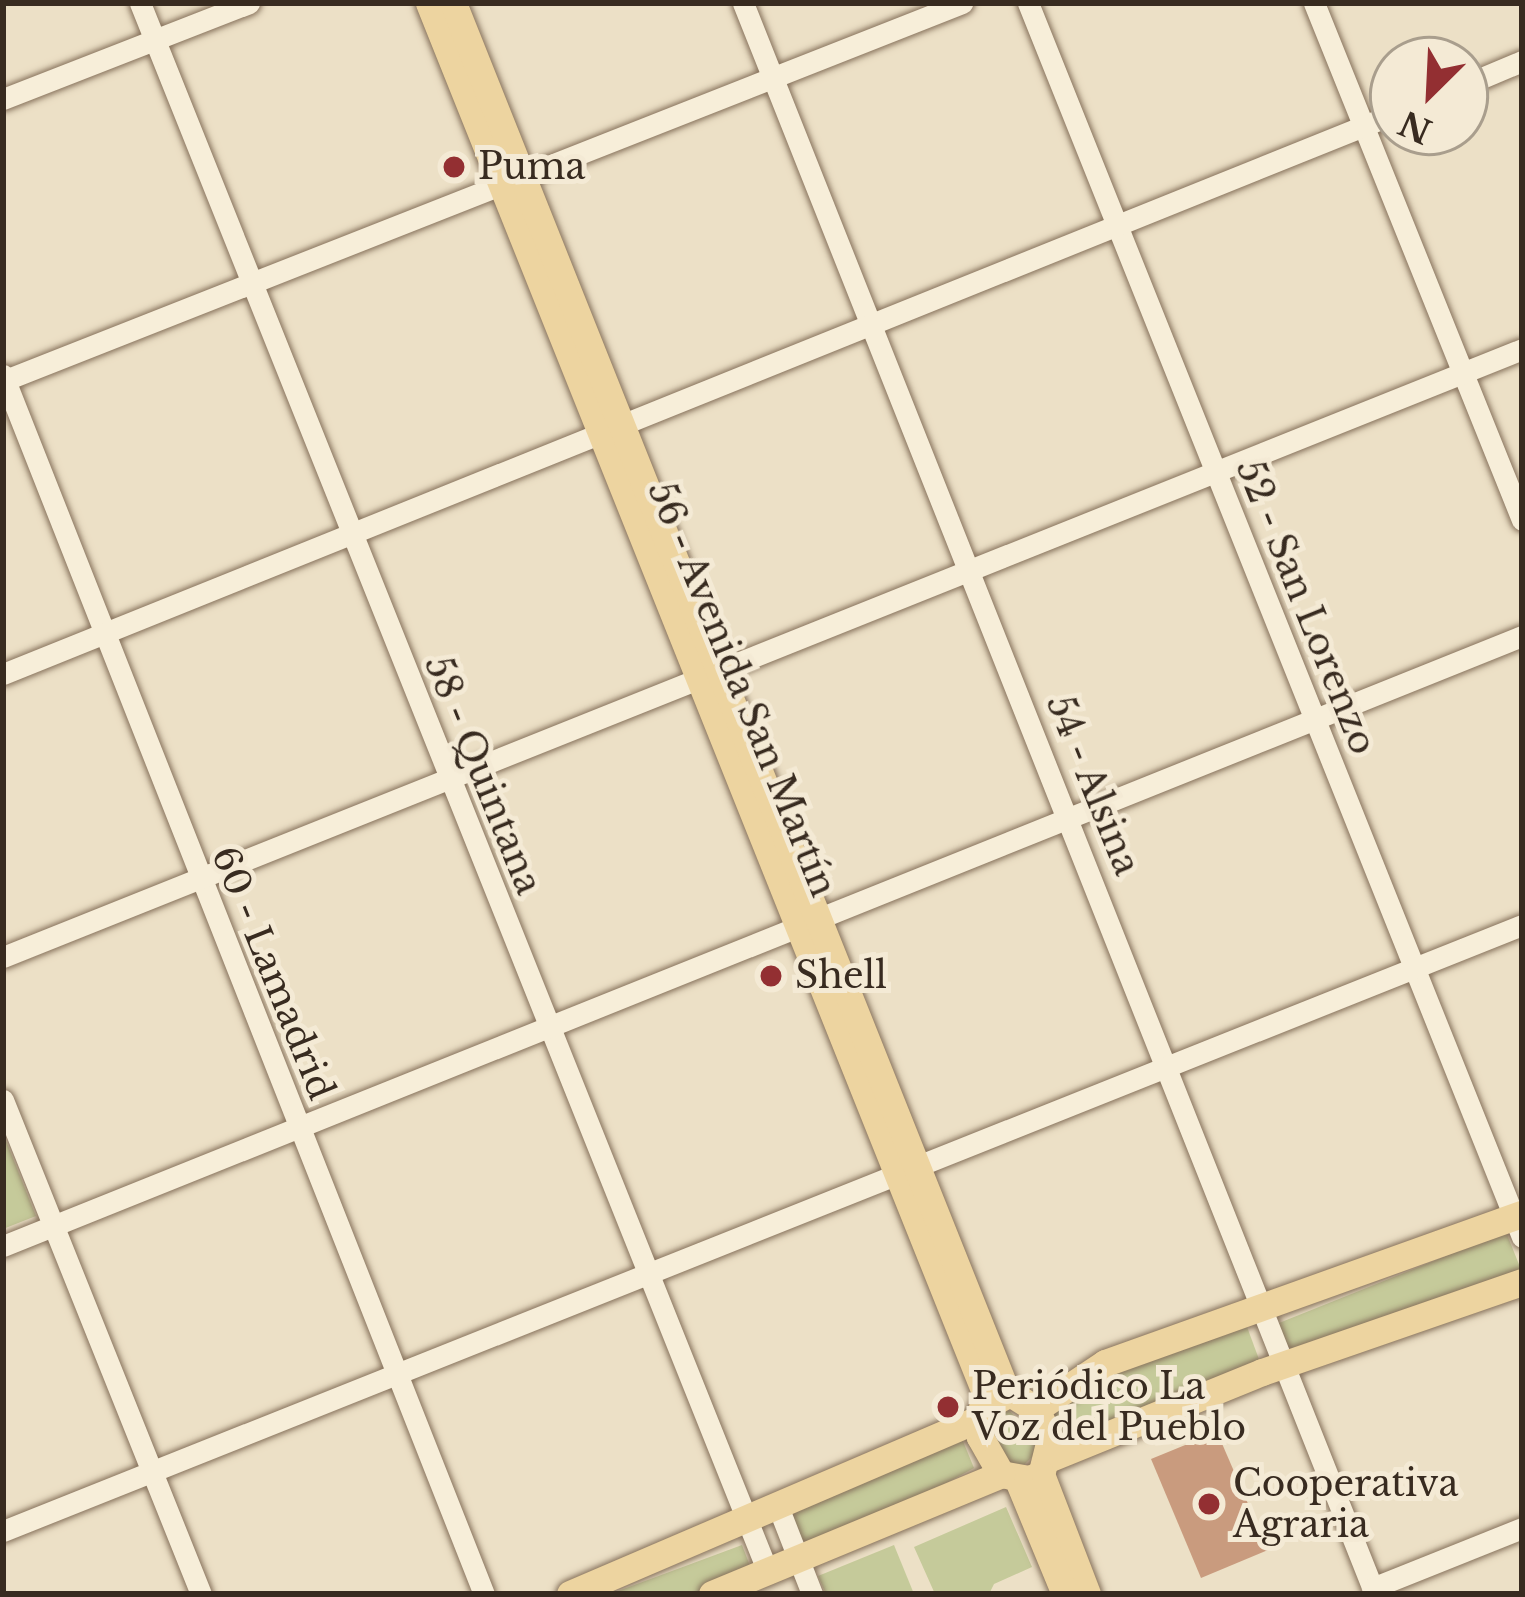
<!DOCTYPE html>
<html>
<head>
<meta charset="utf-8">
<style>
  body { margin:0 }
  #map { position:relative; width:1525px; height:1597px; overflow:hidden; background:#ece0c6; font-family:"Libre Baskerville",serif }
  div>[style] { position:absolute }
  .green>* { inset:0; background:#c5ca9a }
  .building>* { inset:0; background:#c99b7e }
  .roads { filter:drop-shadow(0 0 3px #87725c) drop-shadow(0 0 3px #87725c) }
  .minor>* { height:21px; margin:-10.5px; padding:0 10.5px; transform-origin:10.5px; border-radius:10.5px; background:#f7eed9 }
  .major>* { height:27px; margin:-13.5px; padding:0 13.5px; transform-origin:13.5px; border-radius:13.5px; background:#edd4a0 }
  .dots>* { width:33px; height:33px; translate:-50% -50%; box-sizing:border-box; border:6px solid #f4ead5; border-radius:50% }
  span { translate:-50% -50%; white-space:nowrap; text-align:center; line-height:1.15; -webkit-text-stroke:10px #f4ead5; paint-order:stroke }
  .poi-label { font-size:36px; color:#382b20 }
  .left { translate:0 -50%; text-align:left }
  .street-label { font-size:36px; color:#382b20 }
  .frame { position:absolute; inset:0; border:6px solid #382b20; pointer-events:none }
  .north { position:absolute; left:1369px; top:36px; width:120px; height:120px; box-sizing:border-box; background:#f4ead5; border:3px solid #a99e8d; border-radius:50%; rotate:204deg; font-size:33px; font-weight:700; line-height:48px; text-align:center; color:#382b20 }
  .north::after { content:''; display:block; margin:auto; width:42px; height:54px; background:#932f32; clip-path:polygon(50% 0,100% 100%,50% 72%,0 100%) }
</style>
</head>
<body>
<div id="map">
  <div class="green">
    <i style="clip-path:polygon(3px 1133px,36px 1216px,3px 1229px)"></i>
    <i style="clip-path:polygon(1506px 1232px,1522px 1272px,1294px 1362px,1279px 1323px)"></i>
    <i style="clip-path:polygon(1243px 1316px,1260px 1362px,1060px 1443px,1040px 1414px,1094px 1375px)"></i>
    <i style="clip-path:polygon(1000px 1403px,1033px 1432px,1036px 1453px,1017px 1472px,992px 1451px,992px 1405px)"></i>
    <i style="clip-path:polygon(960px 1434px,974px 1468px,818px 1553px,800px 1540px,786px 1506px)"></i>
    <i style="clip-path:polygon(1006px 1507px,1032px 1567px,994px 1584px,989px 1594px,935px 1594px,914px 1547px)"></i>
    <i style="clip-path:polygon(742px 1545px,755px 1579px,715px 1594px,610px 1594px)"></i>
    <i style="clip-path:polygon(894px 1545px,914px 1594px,826px 1594px,818px 1576px)"></i>
  </div>
  <div class="building">
    <i style="clip-path:polygon(1217px 1432px,1268px 1550px,1201px 1578px,1151px 1459px)"></i>
  </div>
  <div class="roads">
    <div class="minor">
      <i style="left:140px;top:3px;width:1688px;rotate:68.19deg"></i>
      <i style="left:743px;top:3px;width:1712px;rotate:68.34deg"></i>
      <i style="left:1028px;top:3px;width:1329px;rotate:68.18deg"></i>
      <i style="left:1314px;top:3px;width:557px;rotate:68.08deg"></i>
      <i style="left:1465px;top:85px;width:62px;rotate:-22.8deg"></i>
      <i style="left:3px;top:99px;width:264px;rotate:-21.3deg"></i>
      <i style="left:3px;top:375px;width:1310px;rotate:68.47deg"></i>
      <i style="left:3px;top:381px;width:1031px;rotate:-21.51deg"></i>
      <i style="left:3px;top:674px;width:1499px;rotate:-21.94deg"></i>
      <i style="left:3px;top:957px;width:1636px;rotate:-21.81deg"></i>
      <i style="left:3px;top:1100px;width:532px;rotate:68.16deg"></i>
      <i style="left:3px;top:1246px;width:1637px;rotate:-21.88deg"></i>
      <i style="left:777px;top:1504px;width:97px;rotate:68.7deg"></i>
      <i style="left:3px;top:1531px;width:1635px;rotate:-21.75deg"></i>
      <i style="left:1372px;top:1588px;width:162px;rotate:-21.8deg"></i>
    </div>
    <div class="major">
      <i style="left:429px;top:3px;width:1505px;rotate:68.19deg"></i>
      <i style="left:453px;top:3px;width:1496px;rotate:68.27deg"></i>
      <i style="left:1010px;top:1393px;width:31px;rotate:32deg"></i>
      <i style="left:1036px;top:1409px;width:33px;rotate:65deg"></i>
      <i style="left:1050px;top:1439px;width:36px;rotate:104deg"></i>
      <i style="left:1041px;top:1474px;width:13px;rotate:157deg"></i>
      <i style="left:1029px;top:1479px;width:28px;rotate:-170deg"></i>
      <i style="left:1001px;top:1474px;width:43px;rotate:-119.6deg"></i>
      <i style="left:980px;top:1437px;width:29px;rotate:-86deg"></i>
      <i style="left:982px;top:1408px;width:32px;rotate:-28deg"></i>
      <i style="left:1036px;top:1409px;width:83px;rotate:-33.7deg"></i>
      <i style="left:1105px;top:1363px;width:443px;rotate:-19.7deg"></i>
      <i style="left:1048px;top:1459px;width:231px;rotate:-22.1deg"></i>
      <i style="left:1262px;top:1372px;width:275px;rotate:-19.1deg"></i>
      <i style="left:1041px;top:1474px;width:129px;rotate:69deg"></i>
      <i style="left:1018px;top:1480px;width:123px;rotate:67.6deg"></i>
      <i style="left:570px;top:1594px;width:445px;rotate:-23.2deg"></i>
      <i style="left:712px;top:1594px;width:313px;rotate:-22.5deg"></i>
    </div>
  </div>
  <div class="dots">
    <i style="left:454px;top:167px;background:#932f32"></i>
    <i style="left:771px;top:976px;background:#932f32"></i>
    <i style="left:948px;top:1407px;background:#932f32"></i>
    <i style="left:1209px;top:1504px;background:#932f32"></i>
  </div>
  <div class="poi-label">
    <span class="left" style="left:478px;top:167px">Puma</span>
    <span class="left" style="left:795px;top:976px">Shell</span>
    <span class="left" style="left:972px;top:1407px">Periódico La<br>Voz del Pueblo</span>
    <span class="left" style="left:1233px;top:1504px">Cooperativa<br>Agraria</span>
  </div>
  <div class="street-label">
    <span style="left:1306px;top:607px;rotate:68deg">52 - San Lorenzo</span>
    <span style="left:742px;top:689px;rotate:68deg">56 - Avenida San Martín</span>
    <span style="left:483px;top:775px;rotate:68deg">58 - Quintana</span>
    <span style="left:1093px;top:785px;rotate:68deg">54 - Alsina</span>
    <span style="left:273px;top:973px;rotate:68deg">60 - Lamadrid</span>
  </div>
  <div class="frame"></div>
  <div class="north">N</div>
</div>
</body>
</html>
